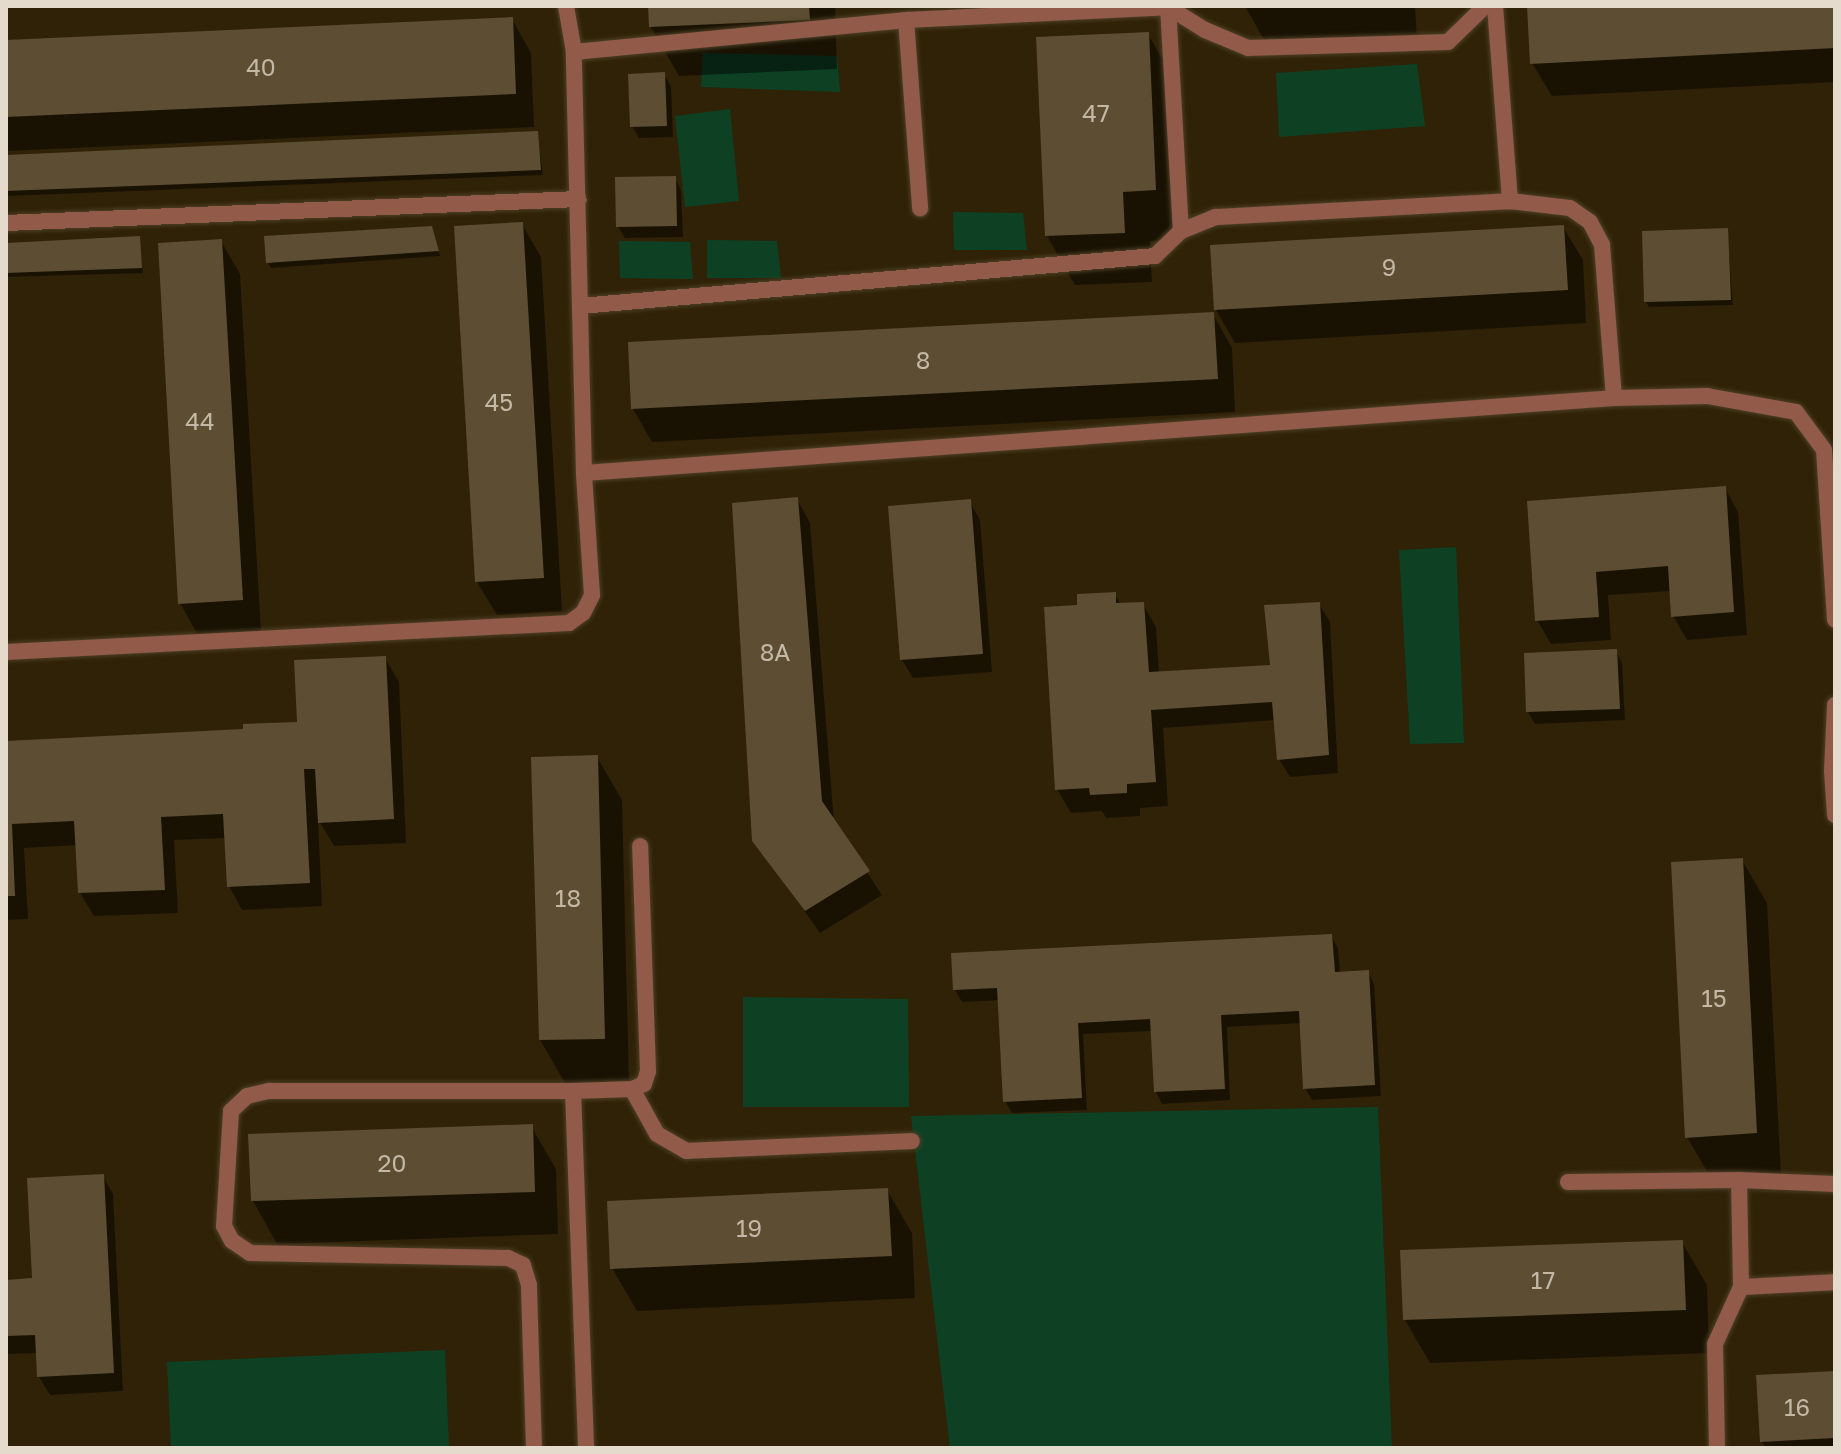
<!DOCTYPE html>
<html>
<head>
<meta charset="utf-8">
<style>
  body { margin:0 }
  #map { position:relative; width:1841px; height:1454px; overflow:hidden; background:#302207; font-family:"Golos Text",sans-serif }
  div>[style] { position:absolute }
  .green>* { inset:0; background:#0e4124 }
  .shadow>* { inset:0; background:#0007 }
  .building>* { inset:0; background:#5d4d32 }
  .roads { filter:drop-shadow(0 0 2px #4d4027) drop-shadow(0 0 2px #4d4027) }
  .minor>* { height:16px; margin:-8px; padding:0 8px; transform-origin:8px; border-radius:8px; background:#915a49 }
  span { translate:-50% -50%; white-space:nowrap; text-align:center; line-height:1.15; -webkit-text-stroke:6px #261800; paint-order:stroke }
  .number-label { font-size:24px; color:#c3b8a6 }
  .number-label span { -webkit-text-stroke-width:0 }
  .frame { position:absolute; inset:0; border:8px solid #e5dbcc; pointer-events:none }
</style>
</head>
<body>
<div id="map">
  <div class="green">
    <i style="clip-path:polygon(703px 53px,837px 56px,840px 92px,701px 87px)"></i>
    <i style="clip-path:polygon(1417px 64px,1425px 126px,1279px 137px,1276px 73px)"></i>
    <i style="clip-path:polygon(730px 109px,739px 201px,685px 207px,675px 116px)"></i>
    <i style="clip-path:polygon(953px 212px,1023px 213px,1027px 250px,954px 250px)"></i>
    <i style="clip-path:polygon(707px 240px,777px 241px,781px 278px,707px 278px)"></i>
    <i style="clip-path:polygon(619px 241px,690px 242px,693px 279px,620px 278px)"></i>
    <i style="clip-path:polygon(1456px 547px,1464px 743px,1410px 744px,1399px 550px)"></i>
    <i style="clip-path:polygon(743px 997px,908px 999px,909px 1107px,743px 1107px)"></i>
    <i style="clip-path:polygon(1378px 1107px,1392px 1448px,950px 1448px,911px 1116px)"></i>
    <i style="clip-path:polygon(445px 1350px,449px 1448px,171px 1448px,167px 1362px)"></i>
  </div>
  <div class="shadow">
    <i style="clip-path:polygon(650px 6px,835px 6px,837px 69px,679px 76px,651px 27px)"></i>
    <i style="clip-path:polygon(1245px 6px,1415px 6px,1417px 42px,1269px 49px)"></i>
    <i style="clip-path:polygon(1529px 6px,1835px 6px,1835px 82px,1552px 96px,1532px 63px)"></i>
    <i style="clip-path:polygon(512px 19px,531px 53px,534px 127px,6px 151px,6px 42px)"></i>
    <i style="clip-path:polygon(1148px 34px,1176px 83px,1183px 239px,1150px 241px,1152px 282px,1075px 285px,1047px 236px)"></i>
    <i style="clip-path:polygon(664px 74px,671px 86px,673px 137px,639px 138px,632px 126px)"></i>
    <i style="clip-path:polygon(537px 133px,543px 175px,6px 196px,6px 157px)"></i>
    <i style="clip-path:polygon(675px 178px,681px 190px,683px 237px,625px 238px,618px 227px)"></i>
    <i style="clip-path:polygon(522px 224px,541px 257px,562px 611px,497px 615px,477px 582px)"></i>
    <i style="clip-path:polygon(1563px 227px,1583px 260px,1586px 323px,1235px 343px,1216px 310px)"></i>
    <i style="clip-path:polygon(1727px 230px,1733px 305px,1649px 307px,1646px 302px)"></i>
    <i style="clip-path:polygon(434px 233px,440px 256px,271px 268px,268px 263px)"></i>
    <i style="clip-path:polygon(139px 239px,143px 273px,6px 277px,6px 245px)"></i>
    <i style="clip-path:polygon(221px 241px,240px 274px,261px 633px,199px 637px,180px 603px)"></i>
    <i style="clip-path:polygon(1213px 314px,1232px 348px,1235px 412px,652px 442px,633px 409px)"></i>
    <i style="clip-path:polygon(1725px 488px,1738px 512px,1747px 635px,1687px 640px,1673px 616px,1671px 591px,1608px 595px,1611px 640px,1551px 644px,1537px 620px,1529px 503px)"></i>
    <i style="clip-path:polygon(797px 499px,810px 523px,834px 822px,882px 895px,820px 933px,754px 840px)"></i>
    <i style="clip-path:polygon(970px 502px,980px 520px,992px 672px,913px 678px,902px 660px)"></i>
    <i style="clip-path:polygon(1115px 594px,1121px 605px,1143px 604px,1156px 627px,1159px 673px,1272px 667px,1319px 604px,1330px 622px,1338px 773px,1290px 777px,1279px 759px,1276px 720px,1163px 728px,1168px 806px,1140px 808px,1140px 816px,1106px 818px,1102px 811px,1071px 813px,1057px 789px,1079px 607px)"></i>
    <i style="clip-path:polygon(1616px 651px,1622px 663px,1625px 720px,1535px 724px,1528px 712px)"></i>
    <i style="clip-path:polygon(385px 658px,399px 682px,406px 843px,334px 846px,318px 819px,322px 906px,242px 910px,229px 886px,226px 838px,174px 840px,178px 913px,94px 916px,80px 893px,77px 845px,24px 848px,28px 919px,6px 920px,6px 743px,245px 731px,299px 724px)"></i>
    <i style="clip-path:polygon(597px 757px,622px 800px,629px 1081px,565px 1083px,540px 1040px)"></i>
    <i style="clip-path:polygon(1742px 860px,1767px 903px,1781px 1176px,1712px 1180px,1687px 1137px)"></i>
    <i style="clip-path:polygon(1331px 936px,1338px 948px,1340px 973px,1368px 972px,1374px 984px,1381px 1096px,1312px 1100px,1305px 1088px,1302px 1023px,1227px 1027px,1230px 1100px,1162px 1104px,1156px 1092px,1152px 1031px,1083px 1034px,1087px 1110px,1012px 1113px,1005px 1101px,1000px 1000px,962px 1002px,955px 990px)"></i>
    <i style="clip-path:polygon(531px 1126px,556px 1169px,558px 1234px,277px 1244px,253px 1201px)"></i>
    <i style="clip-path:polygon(103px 1176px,113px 1194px,123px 1391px,50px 1395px,39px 1377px,38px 1353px,6px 1354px,6px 1282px,34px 1280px)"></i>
    <i style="clip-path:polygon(887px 1190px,912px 1233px,915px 1298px,637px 1311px,612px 1268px)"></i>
    <i style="clip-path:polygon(1682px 1242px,1707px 1285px,1709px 1353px,1430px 1363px,1405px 1320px)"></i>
    <i style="clip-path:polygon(1835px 1373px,1835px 1448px,1766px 1448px,1762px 1442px)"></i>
  </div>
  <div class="building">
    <i style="clip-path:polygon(648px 6px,809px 6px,810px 20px,649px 27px)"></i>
    <i style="clip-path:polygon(1527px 6px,1835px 6px,1835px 48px,1530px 64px)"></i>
    <i style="clip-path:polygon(513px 17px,516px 94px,6px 117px,6px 40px)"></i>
    <i style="clip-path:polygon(1149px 32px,1156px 190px,1123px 192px,1125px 233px,1045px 236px,1036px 37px)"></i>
    <i style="clip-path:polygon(665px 72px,667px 126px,630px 127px,628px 74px)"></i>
    <i style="clip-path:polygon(538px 131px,541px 170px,6px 191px,6px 155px)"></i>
    <i style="clip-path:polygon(676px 176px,677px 226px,616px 227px,615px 177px)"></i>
    <i style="clip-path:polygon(523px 222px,544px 578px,475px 582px,454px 226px)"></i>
    <i style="clip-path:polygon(1564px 225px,1568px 290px,1214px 310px,1210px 245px)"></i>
    <i style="clip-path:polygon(432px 226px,439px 251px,266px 263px,264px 236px)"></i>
    <i style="clip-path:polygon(1728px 228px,1731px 300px,1644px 302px,1642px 231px)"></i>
    <i style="clip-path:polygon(140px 236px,142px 268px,6px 273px,6px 243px)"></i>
    <i style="clip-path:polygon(222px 239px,243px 600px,178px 604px,158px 243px)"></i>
    <i style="clip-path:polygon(1214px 312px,1218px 379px,631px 409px,628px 342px)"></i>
    <i style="clip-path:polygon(1726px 486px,1734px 612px,1671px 617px,1668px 566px,1596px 572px,1599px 617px,1535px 621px,1527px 501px)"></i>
    <i style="clip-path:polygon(798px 497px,822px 801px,870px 871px,805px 911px,752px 841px,732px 503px)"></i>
    <i style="clip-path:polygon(971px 499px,983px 654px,900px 660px,888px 506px)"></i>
    <i style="clip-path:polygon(1116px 592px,1116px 603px,1144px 602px,1149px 672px,1270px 665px,1264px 605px,1320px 602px,1329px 755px,1277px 760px,1272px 702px,1151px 710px,1156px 782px,1127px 784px,1127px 793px,1090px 795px,1089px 788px,1055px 790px,1044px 607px,1077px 605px,1077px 594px)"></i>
    <i style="clip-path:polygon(1617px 649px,1620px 709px,1526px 712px,1524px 653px)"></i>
    <i style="clip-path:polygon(386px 656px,394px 819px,318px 823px,315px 769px,304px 769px,310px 883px,227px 887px,223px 814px,161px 817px,165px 890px,78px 893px,74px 821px,12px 824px,15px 896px,6px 896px,6px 741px,243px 729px,243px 724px,297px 722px,294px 660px)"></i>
    <i style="clip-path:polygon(598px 755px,605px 1039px,539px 1040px,531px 757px)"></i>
    <i style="clip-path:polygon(1743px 858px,1757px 1133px,1685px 1138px,1671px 862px)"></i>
    <i style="clip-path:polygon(1332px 934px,1335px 972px,1369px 970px,1375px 1085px,1303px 1089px,1299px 1011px,1221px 1015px,1225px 1089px,1154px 1092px,1150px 1019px,1078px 1023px,1082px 1098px,1003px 1102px,997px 988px,953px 990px,951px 953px)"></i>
    <i style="clip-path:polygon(533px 1124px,535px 1192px,251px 1201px,248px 1134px)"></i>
    <i style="clip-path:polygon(104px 1174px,114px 1373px,37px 1377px,35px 1335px,6px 1336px,6px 1280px,32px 1278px,27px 1178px)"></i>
    <i style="clip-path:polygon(888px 1188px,892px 1256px,610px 1269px,607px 1201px)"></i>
    <i style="clip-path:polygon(1683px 1240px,1686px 1310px,1403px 1320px,1400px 1250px)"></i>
    <i style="clip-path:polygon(1835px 1371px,1835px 1438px,1760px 1442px,1756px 1375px)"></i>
  </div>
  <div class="roads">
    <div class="minor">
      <i style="left:1495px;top:6px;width:196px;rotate:85.6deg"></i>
      <i style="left:1510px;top:201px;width:60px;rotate:6.7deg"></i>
      <i style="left:1570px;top:208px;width:24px;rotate:35deg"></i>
      <i style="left:1590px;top:222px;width:26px;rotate:62deg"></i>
      <i style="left:1602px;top:245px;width:153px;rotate:85.5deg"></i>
      <i style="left:1168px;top:7px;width:224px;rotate:86.7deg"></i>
      <i style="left:906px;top:20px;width:189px;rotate:85.7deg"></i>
      <i style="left:574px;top:52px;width:334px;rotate:-5.5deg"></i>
      <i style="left:906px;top:20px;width:262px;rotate:-2.8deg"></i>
      <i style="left:1168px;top:7px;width:44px;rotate:31.9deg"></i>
      <i style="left:1205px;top:30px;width:47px;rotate:22.7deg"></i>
      <i style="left:1248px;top:48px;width:200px;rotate:-1.7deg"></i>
      <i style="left:1448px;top:42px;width:52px;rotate:-44.2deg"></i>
      <i style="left:6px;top:223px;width:573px;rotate:-2.4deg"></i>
      <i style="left:580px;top:306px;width:577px;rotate:-4.97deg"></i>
      <i style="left:1155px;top:256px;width:36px;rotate:-44deg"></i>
      <i style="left:1181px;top:231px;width:38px;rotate:-22deg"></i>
      <i style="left:1216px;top:217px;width:294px;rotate:-3.1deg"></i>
      <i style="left:584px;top:473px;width:1033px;rotate:-4.16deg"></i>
      <i style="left:1614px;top:398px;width:93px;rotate:-1.2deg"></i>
      <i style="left:1707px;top:396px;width:90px;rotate:10.2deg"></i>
      <i style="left:1796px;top:412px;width:47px;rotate:53.6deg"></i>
      <i style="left:1824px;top:450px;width:170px;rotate:86.3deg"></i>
      <i style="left:6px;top:652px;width:564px;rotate:-2.95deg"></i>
      <i style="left:569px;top:623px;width:17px;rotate:-36deg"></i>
      <i style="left:583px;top:613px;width:20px;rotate:-63deg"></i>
      <i style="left:592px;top:595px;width:122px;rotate:-93.8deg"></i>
      <i style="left:584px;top:473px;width:421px;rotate:-91.4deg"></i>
      <i style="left:574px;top:52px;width:47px;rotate:-99.9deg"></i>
      <i style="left:1835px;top:705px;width:66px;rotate:92.6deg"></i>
      <i style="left:1832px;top:771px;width:44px;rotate:86.1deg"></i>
      <i style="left:632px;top:1089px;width:51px;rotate:60.9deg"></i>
      <i style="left:657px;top:1134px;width:34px;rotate:30deg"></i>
      <i style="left:687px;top:1151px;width:225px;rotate:-2.5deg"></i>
      <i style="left:573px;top:1091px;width:357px;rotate:87.9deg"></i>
      <i style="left:1739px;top:1180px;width:107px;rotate:88.9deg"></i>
      <i style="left:1568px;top:1182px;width:171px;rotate:-0.7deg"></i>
      <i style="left:1739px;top:1180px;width:96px;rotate:2.4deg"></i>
      <i style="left:534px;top:1448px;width:163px;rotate:-91.8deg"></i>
      <i style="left:529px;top:1285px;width:21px;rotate:-107deg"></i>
      <i style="left:523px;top:1265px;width:17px;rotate:-155deg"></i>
      <i style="left:508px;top:1258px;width:258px;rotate:-178.9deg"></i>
      <i style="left:250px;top:1253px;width:22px;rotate:-146deg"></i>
      <i style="left:232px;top:1241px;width:17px;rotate:-118deg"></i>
      <i style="left:224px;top:1226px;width:115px;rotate:-86.5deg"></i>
      <i style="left:231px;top:1111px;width:22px;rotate:-43deg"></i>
      <i style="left:247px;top:1096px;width:23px;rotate:-13deg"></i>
      <i style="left:269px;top:1091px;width:304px"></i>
      <i style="left:573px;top:1091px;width:59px;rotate:-1.9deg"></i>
      <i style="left:632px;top:1089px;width:13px;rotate:-23deg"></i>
      <i style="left:644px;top:1084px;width:14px;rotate:-73deg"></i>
      <i style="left:648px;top:1071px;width:225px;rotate:-92deg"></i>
      <i style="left:1717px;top:1448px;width:104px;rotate:-91.1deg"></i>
      <i style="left:1715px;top:1344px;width:63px;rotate:-65.5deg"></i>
      <i style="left:1741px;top:1287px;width:94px;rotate:-3deg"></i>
    </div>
  </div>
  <div class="number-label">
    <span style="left:261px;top:67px">40</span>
    <span style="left:1096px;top:113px">47</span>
    <span style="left:1389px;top:267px">9</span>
    <span style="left:923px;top:360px">8</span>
    <span style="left:499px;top:402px">45</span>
    <span style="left:200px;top:421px">44</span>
    <span style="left:775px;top:652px">8А</span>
    <span style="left:568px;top:898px">18</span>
    <span style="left:1714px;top:998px">15</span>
    <span style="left:392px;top:1163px">20</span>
    <span style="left:749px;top:1228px">19</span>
    <span style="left:1543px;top:1280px">17</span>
    <span style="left:1797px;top:1407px">16</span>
  </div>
  <div class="frame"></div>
</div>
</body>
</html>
